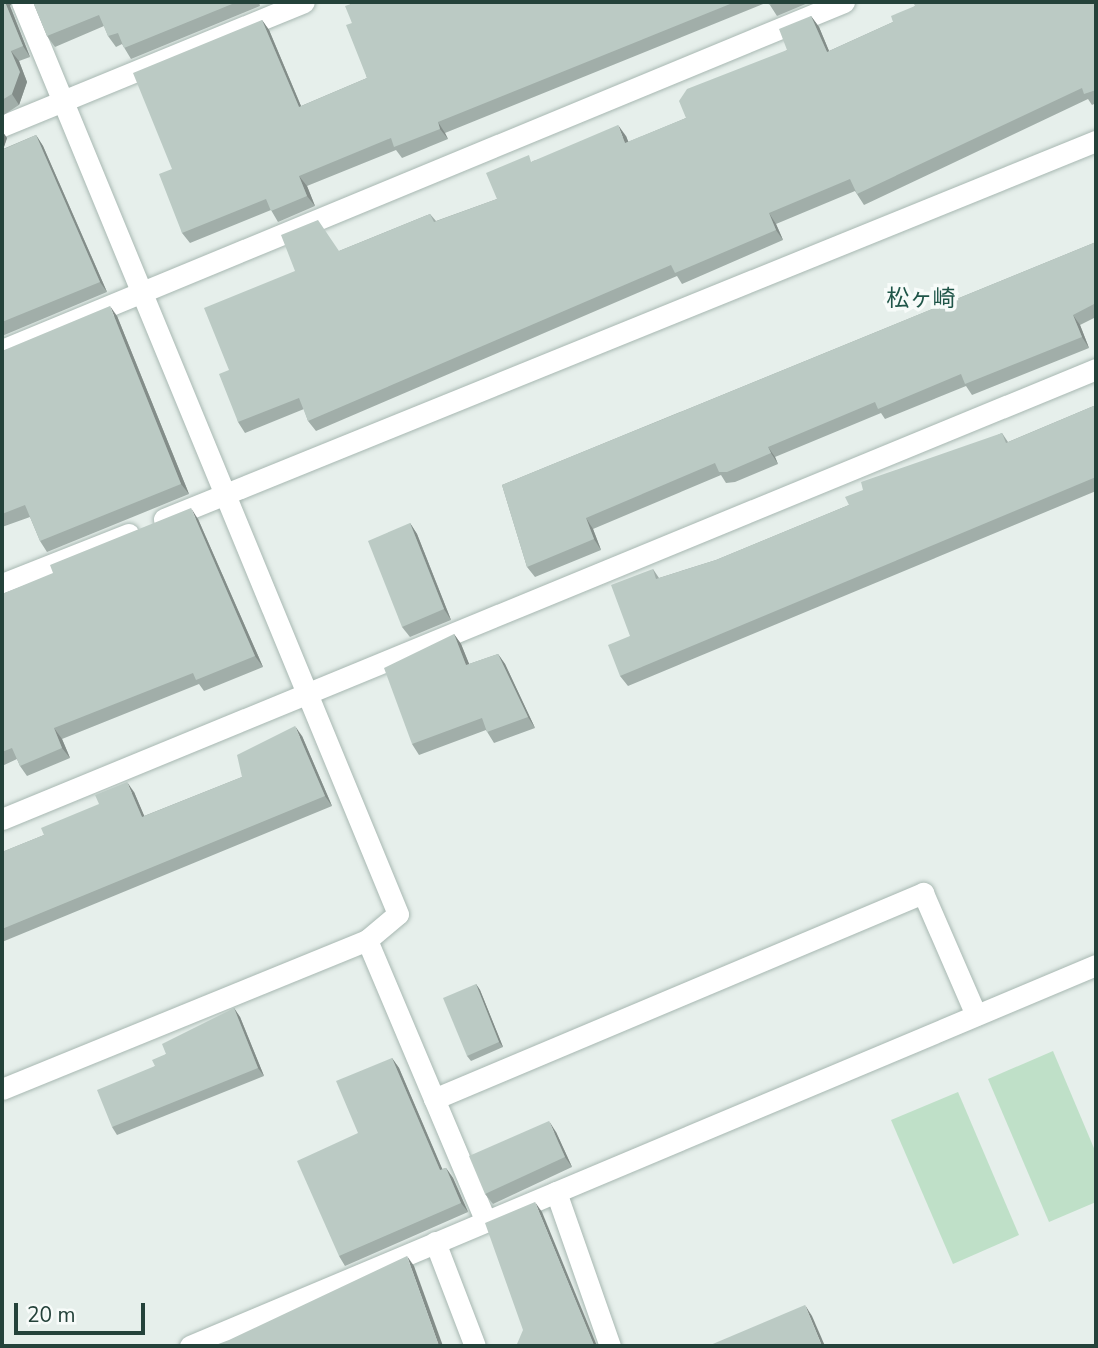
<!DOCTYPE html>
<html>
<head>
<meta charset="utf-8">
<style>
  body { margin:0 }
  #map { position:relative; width:1098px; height:1348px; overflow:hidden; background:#e6efeb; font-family:"Nunito Sans","Noto Sans JP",sans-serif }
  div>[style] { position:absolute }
  .green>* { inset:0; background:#bfe0c8 }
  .roads { filter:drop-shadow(0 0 2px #a8b8b2) drop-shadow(0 0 2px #a8b8b2) }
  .street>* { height:21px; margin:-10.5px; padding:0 10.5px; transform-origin:10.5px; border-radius:10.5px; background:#fff }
  .wall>* { inset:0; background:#a1aea9 }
  .shaded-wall>* { inset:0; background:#838d89 }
  .building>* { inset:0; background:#bbcac4 }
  span { translate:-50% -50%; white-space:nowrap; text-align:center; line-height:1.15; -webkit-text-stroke:7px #f7fbf9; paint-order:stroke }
  .neighbourhood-label { font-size:23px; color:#1f5548 }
  .frame { position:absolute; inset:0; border:4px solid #24423a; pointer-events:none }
  .scale { position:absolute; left:14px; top:1303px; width:131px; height:32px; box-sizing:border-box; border:4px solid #24423a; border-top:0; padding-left:9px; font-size:21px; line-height:24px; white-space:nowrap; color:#24423a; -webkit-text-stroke:5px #f7fbf9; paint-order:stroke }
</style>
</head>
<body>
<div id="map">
  <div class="green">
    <i style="clip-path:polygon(1053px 1051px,1096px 1153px,1096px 1202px,1049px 1222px,988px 1079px)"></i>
    <i style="clip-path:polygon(958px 1092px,1019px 1235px,953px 1264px,891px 1120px)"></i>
  </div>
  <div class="roads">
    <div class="street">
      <i style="left:2px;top:126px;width:326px;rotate:-22.3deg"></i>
      <i style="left:2px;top:350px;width:911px;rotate:-22.46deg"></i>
      <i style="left:164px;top:519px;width:1006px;rotate:-22.08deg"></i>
      <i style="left:2px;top:584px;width:136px;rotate:-21.6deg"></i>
      <i style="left:2px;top:819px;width:1183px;rotate:-22.36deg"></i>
      <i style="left:367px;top:940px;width:304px;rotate:67.1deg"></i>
      <i style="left:2px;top:1089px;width:394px;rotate:-22.2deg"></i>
      <i style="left:367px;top:940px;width:40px;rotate:-40deg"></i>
      <i style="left:398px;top:914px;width:986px;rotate:-112.41deg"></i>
      <i style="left:434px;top:1099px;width:531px;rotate:-22.84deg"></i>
      <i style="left:923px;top:893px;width:133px;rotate:66.5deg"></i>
      <i style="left:556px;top:1192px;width:163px;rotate:70.7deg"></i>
      <i style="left:435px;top:1242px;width:111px;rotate:69deg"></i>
      <i style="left:190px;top:1346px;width:983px;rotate:-22.81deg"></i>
    </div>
  </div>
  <div class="wall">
    <i style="clip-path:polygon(2px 2px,12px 2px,10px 6px,30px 57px,19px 61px,27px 82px,19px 105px,2px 116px)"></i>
    <i style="clip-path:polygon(33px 2px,259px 2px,260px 6px,131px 59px,122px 44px,116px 47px,108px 36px,104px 26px,55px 47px,47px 36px)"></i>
    <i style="clip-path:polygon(350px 2px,808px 2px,808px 3px,777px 16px,768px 2px,445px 133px,448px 139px,402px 158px,396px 150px,307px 186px,315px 206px,278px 222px,271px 210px,190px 243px,182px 233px,172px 169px,262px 20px,269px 30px,301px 106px,367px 78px,352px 23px)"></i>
    <i style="clip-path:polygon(1096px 2px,1096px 103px,1092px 105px,1088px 99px,864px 205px,855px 191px,776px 224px,783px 240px,682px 284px,677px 276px,316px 431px,308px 421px,304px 409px,245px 433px,238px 422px,229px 370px,339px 251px,430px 214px,436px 221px,497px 199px,533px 161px,626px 136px,628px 142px,686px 118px,787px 50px,811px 16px,819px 27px,829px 51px,893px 22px,915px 6px)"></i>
    <i style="clip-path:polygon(2px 131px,7px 138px,3px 149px,36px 135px,43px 146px,107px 292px,2px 336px)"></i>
    <i style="clip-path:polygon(1096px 242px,1096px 317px,1080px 325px,1089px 348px,972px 395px,966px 386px,885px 419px,881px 413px,775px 457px,778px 464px,735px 482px,726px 483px,721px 475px,593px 529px,601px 550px,535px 577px,527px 567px,502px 485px)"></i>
    <i style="clip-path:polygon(117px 316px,189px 494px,47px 552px,40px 541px,30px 517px,2px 527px,2px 351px)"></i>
    <i style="clip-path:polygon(1096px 405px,1096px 491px,628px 686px,620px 676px,630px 636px,653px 569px,659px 578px,716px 560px,849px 505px,1002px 433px,1008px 442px)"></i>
    <i style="clip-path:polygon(198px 519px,263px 667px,204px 691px,199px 684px,62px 739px,70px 758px,27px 776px,20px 766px,17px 759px,2px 766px,2px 594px)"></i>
    <i style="clip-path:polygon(410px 523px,417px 534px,451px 620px,410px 637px,402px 627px)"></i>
    <i style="clip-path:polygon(454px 634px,461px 644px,469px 664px,498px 654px,505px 664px,535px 728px,494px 743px,486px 730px,419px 755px,412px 744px)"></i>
    <i style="clip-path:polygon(302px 736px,332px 806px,2px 942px,2px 852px,44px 835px,134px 792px,144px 816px,242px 777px)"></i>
    <i style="clip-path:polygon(476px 984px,480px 990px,503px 1047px,471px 1061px,467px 1056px)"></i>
    <i style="clip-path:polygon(234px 1008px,240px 1017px,264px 1076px,117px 1135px,112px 1127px,155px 1066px,166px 1054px)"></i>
    <i style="clip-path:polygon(392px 1058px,399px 1068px,442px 1169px,446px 1168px,453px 1178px,468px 1212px,345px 1266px,339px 1256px,358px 1133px)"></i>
    <i style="clip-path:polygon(556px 1132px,572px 1167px,493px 1204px,485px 1194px)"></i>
  </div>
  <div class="shaded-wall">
    <i style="clip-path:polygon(5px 2px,12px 2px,10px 6px,30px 57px,23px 46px)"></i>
    <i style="clip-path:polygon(811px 16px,819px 27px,834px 63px,827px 52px)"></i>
    <i style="clip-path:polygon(262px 20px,269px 30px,306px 118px,299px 107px)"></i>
    <i style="clip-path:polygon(11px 51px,19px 61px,27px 82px,19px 105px,12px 94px)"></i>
    <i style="clip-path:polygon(438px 122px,445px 133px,448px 139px,440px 129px)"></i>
    <i style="clip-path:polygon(618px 125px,626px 136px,633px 153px,625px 143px)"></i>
    <i style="clip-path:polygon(2px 131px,7px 138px,2px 153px)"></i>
    <i style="clip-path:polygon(36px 135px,43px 146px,107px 292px,100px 282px)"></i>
    <i style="clip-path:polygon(299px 176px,307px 186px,315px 206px,307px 196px)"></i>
    <i style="clip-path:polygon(769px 213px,776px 224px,783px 240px,776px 230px)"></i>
    <i style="clip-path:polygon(110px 306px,117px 316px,189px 494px,181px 484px)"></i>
    <i style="clip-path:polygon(1073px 315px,1080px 325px,1089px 348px,1082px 337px)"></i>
    <i style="clip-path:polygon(768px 447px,775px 457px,778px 464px,771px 453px)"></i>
    <i style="clip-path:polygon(191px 508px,198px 519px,263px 667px,255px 656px)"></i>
    <i style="clip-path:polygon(586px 518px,593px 529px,601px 550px,594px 539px)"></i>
    <i style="clip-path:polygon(410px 523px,417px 534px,451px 620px,444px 609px)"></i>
    <i style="clip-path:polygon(454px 634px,461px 644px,474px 676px,466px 665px)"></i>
    <i style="clip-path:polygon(498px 654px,505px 664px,535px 728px,528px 717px)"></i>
    <i style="clip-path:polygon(295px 726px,302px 736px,332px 806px,325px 796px)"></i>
    <i style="clip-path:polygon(54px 728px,62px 739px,70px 758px,62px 748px)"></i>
    <i style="clip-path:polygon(127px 782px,134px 792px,149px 827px,142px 817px)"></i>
    <i style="clip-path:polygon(476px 984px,480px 990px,503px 1047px,499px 1042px)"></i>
    <i style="clip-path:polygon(234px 1008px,240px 1017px,264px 1076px,258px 1068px)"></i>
    <i style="clip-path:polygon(392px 1058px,399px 1068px,447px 1180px,440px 1170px)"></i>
    <i style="clip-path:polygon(549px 1121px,556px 1132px,572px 1167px,565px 1157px)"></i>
    <i style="clip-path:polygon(446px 1168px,453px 1178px,468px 1212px,461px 1203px)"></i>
    <i style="clip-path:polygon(535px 1202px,542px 1212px,597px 1346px,594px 1346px)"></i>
    <i style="clip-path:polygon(407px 1256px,414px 1266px,443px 1346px,439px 1346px)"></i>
    <i style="clip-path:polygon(805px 1305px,812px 1316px,825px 1346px,822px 1346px)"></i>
  </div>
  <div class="building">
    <i style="clip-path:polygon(2px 2px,5px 2px,23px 46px,11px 51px,20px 72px,12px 94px,2px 100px)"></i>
    <i style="clip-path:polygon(33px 2px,237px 2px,124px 48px,118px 33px,108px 36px,99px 15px,47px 36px)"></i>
    <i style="clip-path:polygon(350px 2px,735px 2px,438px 122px,440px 129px,394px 147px,391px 138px,299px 176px,307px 196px,271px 211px,266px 199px,182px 233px,159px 174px,172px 169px,133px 73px,262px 20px,299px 107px,367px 78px,346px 25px,352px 23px,345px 6px,351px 4px)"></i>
    <i style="clip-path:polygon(768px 2px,777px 2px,769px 5px)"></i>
    <i style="clip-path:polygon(913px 2px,1096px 2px,1096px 90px,1084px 94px,1082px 88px,857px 194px,850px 179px,769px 213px,776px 230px,675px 273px,671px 265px,308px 421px,299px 398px,238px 422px,219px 374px,229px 370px,204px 308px,295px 271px,281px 235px,318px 220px,339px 251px,430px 214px,434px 222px,497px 199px,486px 173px,529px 155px,531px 162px,618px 125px,625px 143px,686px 118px,679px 101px,687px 89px,787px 50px,779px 29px,811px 16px,827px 52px,893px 22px,891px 16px,915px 6px)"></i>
    <i style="clip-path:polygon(36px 135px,100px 282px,2px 322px,2px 150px)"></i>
    <i style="clip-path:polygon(1096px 242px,1096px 303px,1073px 315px,1082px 337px,965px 384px,961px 374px,878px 409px,875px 402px,768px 447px,771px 453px,727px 472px,719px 472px,715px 463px,586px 518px,594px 539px,527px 567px,502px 485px)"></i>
    <i style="clip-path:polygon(110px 306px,181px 484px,40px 541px,25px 505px,2px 514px,2px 351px)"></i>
    <i style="clip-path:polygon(1096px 405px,1096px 477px,620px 676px,608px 645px,630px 636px,611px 585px,653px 569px,656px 579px,716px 560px,849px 505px,845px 497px,863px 490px,861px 482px,1002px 433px,1006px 443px)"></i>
    <i style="clip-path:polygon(191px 508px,255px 656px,196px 680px,193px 673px,54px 728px,62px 748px,20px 766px,12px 748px,2px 752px,2px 594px,53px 573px,50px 565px)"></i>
    <i style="clip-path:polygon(410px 523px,444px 609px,402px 627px,368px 541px)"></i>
    <i style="clip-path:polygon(454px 634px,466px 665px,498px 654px,528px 717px,487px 732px,482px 718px,412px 744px,384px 668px)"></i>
    <i style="clip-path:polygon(295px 726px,325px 796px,2px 929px,2px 852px,44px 835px,41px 828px,99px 804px,95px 795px,127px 782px,142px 817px,242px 777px,237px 755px)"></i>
    <i style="clip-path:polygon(476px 984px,499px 1042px,467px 1056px,443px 998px)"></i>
    <i style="clip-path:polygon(234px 1008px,258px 1068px,112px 1127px,97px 1090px,155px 1066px,152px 1060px,166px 1054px,162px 1044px)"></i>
    <i style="clip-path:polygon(392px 1058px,440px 1170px,446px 1168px,461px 1203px,339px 1256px,297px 1161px,358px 1133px,336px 1081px)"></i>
    <i style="clip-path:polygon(549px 1121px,565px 1157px,485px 1194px,469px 1156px)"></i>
    <i style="clip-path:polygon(535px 1202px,594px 1345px,594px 1346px,521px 1346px,517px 1344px,523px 1330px,485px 1223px)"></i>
    <i style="clip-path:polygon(407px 1256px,439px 1346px,213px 1346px,229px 1340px)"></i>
    <i style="clip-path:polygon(805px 1305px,822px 1346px,708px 1346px)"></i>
  </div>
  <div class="neighbourhood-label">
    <span style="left:921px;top:299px">松ヶ崎</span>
  </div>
  <div class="frame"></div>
  <div class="scale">20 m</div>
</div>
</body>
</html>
